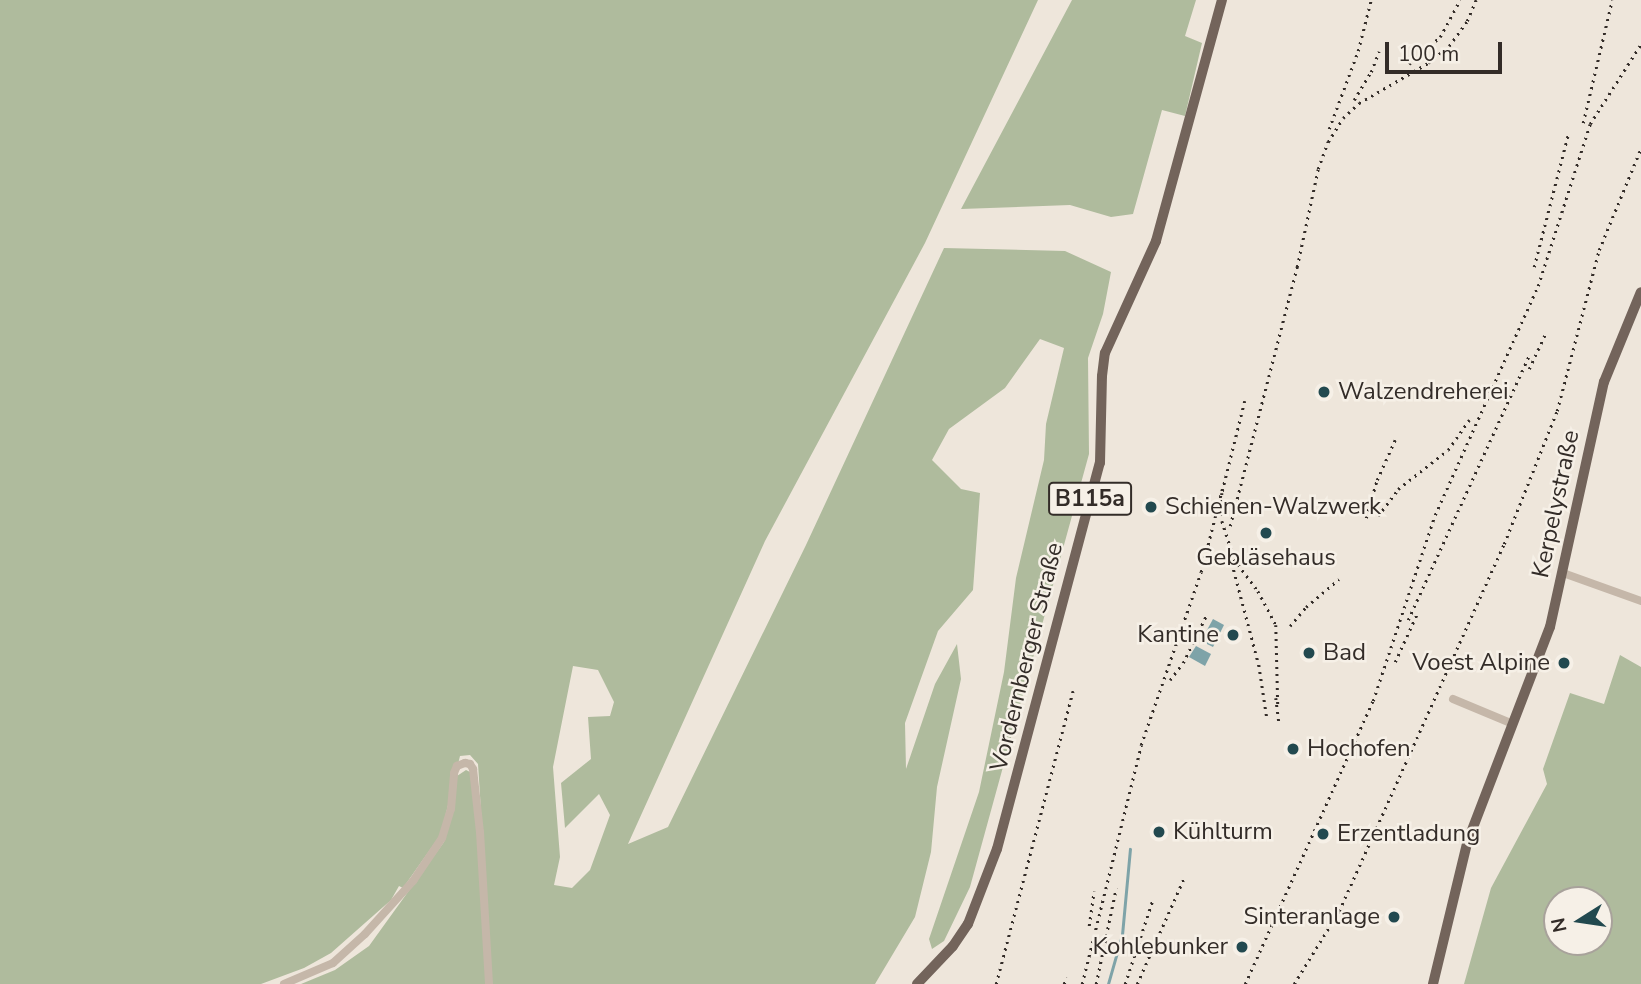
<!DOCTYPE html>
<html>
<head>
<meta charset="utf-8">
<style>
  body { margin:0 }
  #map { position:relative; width:1641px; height:984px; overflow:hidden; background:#eee6db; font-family:"Nunito Sans",sans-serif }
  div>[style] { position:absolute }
  .green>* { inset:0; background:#afbb9d }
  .water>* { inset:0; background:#7ea3a8 }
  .stream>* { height:2.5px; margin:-1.25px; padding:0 1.25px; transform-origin:1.25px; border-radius:1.25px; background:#7ea3a8 }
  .minor>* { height:8px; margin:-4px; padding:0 4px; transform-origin:4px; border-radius:4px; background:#c5b7a9 }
  .major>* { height:10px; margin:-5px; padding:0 5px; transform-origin:5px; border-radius:5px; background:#73645b }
  .rail>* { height:2.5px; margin-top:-1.25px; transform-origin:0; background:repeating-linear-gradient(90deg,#332c28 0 2px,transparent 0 7px) }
  .dots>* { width:19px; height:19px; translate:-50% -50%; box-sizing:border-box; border:4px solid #f6f0e7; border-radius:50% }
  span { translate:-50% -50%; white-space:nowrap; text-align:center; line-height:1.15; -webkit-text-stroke:5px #f6f0e7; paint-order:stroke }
  .shield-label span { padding:2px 5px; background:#f6f0e7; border:2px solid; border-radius:5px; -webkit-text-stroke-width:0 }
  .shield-label { font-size:23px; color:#332c28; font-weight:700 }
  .poi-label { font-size:24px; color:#332c28 }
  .left { translate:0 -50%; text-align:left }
  .right { translate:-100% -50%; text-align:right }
  .street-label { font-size:24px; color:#332c28 }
  .north { position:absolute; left:1543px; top:886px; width:70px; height:70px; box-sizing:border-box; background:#f6f0e7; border:2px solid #a8a29b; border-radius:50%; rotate:258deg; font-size:19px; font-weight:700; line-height:28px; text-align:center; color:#332c28 }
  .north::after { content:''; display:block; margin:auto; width:24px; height:32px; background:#22494f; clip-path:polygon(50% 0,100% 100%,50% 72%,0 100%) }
  .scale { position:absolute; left:1385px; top:42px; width:117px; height:32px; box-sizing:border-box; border:4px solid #332c28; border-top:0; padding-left:9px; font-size:21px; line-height:24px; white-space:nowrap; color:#332c28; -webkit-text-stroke:5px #f6f0e7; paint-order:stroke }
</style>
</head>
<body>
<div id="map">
  <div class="green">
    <i style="clip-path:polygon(evenodd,0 0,1038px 0,925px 243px,765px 541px,628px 844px,668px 827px,806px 545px,944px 248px,1065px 251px,1111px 272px,1103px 314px,1088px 358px,1089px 454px,970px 887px,944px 941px,932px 949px,929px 939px,979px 792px,1004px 672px,1016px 578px,1044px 460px,1046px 424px,1064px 348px,1040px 339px,1005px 388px,949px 429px,932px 460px,961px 489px,980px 493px,973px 590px,938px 631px,905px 723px,906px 769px,935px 684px,957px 644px,961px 679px,937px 787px,931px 852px,915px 917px,875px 984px,492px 984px,478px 764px,470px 755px,460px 756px,441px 834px,403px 888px,399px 886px,391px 900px,331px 953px,304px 968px,261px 984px,0 984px,0 0,573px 666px,598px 670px,614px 702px,610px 716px,588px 717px,591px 759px,561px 783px,565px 828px,599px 794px,610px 815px,590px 870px,572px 888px,554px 885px,560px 857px,553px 767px,573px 666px)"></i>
    <i style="clip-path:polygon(1072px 0,1196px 0,1185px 36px,1202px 43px,1185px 116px,1162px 110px,1133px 214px,1111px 217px,1070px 205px,961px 209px)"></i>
    <i style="clip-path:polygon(evenodd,1620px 655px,1641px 667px,1641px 984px,1464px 984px,1491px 888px,1547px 784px,1543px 769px,1570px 693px,1604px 704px,1620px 655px,1557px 900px,1599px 900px,1599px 942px,1557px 942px,1557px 900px)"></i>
    <i style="clip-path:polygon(466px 770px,470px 772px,477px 828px,486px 984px,301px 984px,335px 970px,369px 946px,444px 842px,457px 776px)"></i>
  </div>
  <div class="water">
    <i style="clip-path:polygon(1213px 619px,1224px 625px,1213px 647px,1201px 641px)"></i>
    <i style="clip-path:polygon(1196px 646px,1211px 654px,1205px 666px,1189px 657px)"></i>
  </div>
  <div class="stream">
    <i style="left:1108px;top:984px;width:51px;rotate:-74.1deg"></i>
    <i style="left:1122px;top:935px;width:86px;rotate:-84.7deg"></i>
  </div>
  <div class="minor">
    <i style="left:1563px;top:573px;width:83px;rotate:19.7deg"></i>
    <i style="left:1453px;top:699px;width:65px;rotate:22.6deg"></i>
    <i style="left:284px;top:984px;width:53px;rotate:-23.2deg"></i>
    <i style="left:333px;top:963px;width:43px;rotate:-42.2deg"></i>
    <i style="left:365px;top:934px;width:72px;rotate:-47.8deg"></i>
    <i style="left:413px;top:881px;width:52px;rotate:-56deg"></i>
    <i style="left:442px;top:838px;width:30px;rotate:-73deg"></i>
    <i style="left:451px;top:809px;width:36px;rotate:-85deg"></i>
    <i style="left:454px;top:773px;width:8px;rotate:-67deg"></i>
    <i style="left:457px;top:766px;width:9px;rotate:-21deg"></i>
    <i style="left:465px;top:763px;width:5px;rotate:11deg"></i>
    <i style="left:470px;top:764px;width:6px;rotate:59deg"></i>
    <i style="left:473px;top:769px;width:63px;rotate:83.7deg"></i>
    <i style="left:480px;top:832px;width:152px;rotate:86.6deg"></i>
  </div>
  <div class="major">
    <i style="left:917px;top:984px;width:52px;rotate:-46.5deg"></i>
    <i style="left:953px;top:946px;width:27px;rotate:-56deg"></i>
    <i style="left:968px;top:924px;width:80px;rotate:-68.9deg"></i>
    <i style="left:997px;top:849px;width:400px;rotate:-75.1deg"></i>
    <i style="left:1100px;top:463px;width:87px;rotate:-88.7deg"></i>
    <i style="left:1102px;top:376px;width:23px;rotate:-83deg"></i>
    <i style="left:1105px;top:353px;width:123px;rotate:-65.5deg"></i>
    <i style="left:1156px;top:241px;width:250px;rotate:-74.7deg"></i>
    <i style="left:1433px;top:984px;width:145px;rotate:-76.4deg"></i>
    <i style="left:1467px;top:843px;width:231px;rotate:-69deg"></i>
    <i style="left:1550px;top:627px;width:251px;rotate:-77.6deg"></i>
    <i style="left:1604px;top:382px;width:97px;rotate:-67.7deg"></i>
  </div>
  <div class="rail">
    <i style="left:1409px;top:64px;width:41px;rotate:-41.1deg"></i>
    <i style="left:1440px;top:37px;width:42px;rotate:-61.6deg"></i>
    <i style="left:1354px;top:100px;width:33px;rotate:-59deg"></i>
    <i style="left:1371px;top:72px;width:22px;rotate:-69deg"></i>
    <i style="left:1583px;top:123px;width:126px;rotate:-76.7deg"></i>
    <i style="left:1329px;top:129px;width:83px;rotate:-69.6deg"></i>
    <i style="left:1358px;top:51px;width:53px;rotate:-75.7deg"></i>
    <i style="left:1534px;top:267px;width:136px;rotate:-75.6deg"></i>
    <i style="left:1529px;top:369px;width:38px;rotate:-65deg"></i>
    <i style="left:1245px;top:401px;width:95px;rotate:104deg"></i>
    <i style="left:1222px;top:493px;width:28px;rotate:90deg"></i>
    <i style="left:1222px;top:521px;width:40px;rotate:72deg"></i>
    <i style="left:1234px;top:559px;width:40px;rotate:53deg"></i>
    <i style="left:1258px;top:591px;width:38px;rotate:62deg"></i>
    <i style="left:1276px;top:625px;width:81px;rotate:88.6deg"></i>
    <i style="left:1378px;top:516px;width:34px;rotate:-53deg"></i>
    <i style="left:1398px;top:489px;width:63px;rotate:-38deg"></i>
    <i style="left:1448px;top:450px;width:37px;rotate:-55deg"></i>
    <i style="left:1366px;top:518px;width:40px;rotate:-74deg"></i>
    <i style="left:1377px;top:480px;width:44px;rotate:-65.8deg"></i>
    <i style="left:1230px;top:526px;width:268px;rotate:-75.5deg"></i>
    <i style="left:1297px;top:267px;width:100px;rotate:-77.9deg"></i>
    <i style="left:1318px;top:169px;width:29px;rotate:-70deg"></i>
    <i style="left:1328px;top:142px;width:28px;rotate:-58deg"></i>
    <i style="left:1343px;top:118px;width:22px;rotate:-43deg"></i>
    <i style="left:1359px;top:103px;width:80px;rotate:-30.1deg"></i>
    <i style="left:1428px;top:63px;width:27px;rotate:-39deg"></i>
    <i style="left:1449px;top:46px;width:31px;rotate:-54deg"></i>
    <i style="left:1467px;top:21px;width:23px;rotate:-67deg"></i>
    <i style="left:1232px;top:563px;width:106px;rotate:75.2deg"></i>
    <i style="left:1259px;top:665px;width:54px;rotate:81.4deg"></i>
    <i style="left:1408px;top:620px;width:290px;rotate:-65.4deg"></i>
    <i style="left:1290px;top:626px;width:25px;rotate:-50deg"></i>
    <i style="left:1306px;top:607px;width:43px;rotate:-40.3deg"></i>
    <i style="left:1395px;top:662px;width:53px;rotate:-65.4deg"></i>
    <i style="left:1170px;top:680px;width:21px;rotate:-53deg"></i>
    <i style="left:1183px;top:663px;width:52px;rotate:-63.9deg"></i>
    <i style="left:1276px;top:698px;width:25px;rotate:83deg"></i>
    <i style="left:1089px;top:926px;width:35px;rotate:-82deg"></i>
    <i style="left:996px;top:984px;width:303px;rotate:-75.3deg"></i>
    <i style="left:1064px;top:984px;width:7px;rotate:-74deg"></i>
    <i style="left:1082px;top:984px;width:246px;rotate:-76.1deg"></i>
    <i style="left:1141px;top:745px;width:183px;rotate:-70.9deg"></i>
    <i style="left:1201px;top:572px;width:89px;rotate:-75.7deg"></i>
    <i style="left:1096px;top:984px;width:98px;rotate:-78.2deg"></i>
    <i style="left:1125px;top:984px;width:89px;rotate:-71.8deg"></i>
    <i style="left:1137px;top:984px;width:116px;rotate:-66.1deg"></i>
    <i style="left:1245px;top:984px;width:311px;rotate:-65.7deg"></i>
    <i style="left:1373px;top:701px;width:196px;rotate:-71.6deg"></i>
    <i style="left:1435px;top:515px;width:251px;rotate:-65.8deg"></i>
    <i style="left:1538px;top:286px;width:170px;rotate:-72.2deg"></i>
    <i style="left:1590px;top:124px;width:95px;rotate:-57.5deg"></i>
    <i style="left:1294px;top:984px;width:86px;rotate:-58.3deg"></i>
    <i style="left:1339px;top:911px;width:402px;rotate:-65.8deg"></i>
    <i style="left:1504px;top:544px;width:143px;rotate:-68.3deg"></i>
    <i style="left:1557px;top:411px;width:166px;rotate:-75.4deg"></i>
    <i style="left:1599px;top:250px;width:110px;rotate:-67.6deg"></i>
  </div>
  <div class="dots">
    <i style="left:1324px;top:392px;background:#22494f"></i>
    <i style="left:1151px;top:507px;background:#22494f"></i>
    <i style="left:1266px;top:533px;background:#22494f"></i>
    <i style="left:1233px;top:635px;background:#22494f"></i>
    <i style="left:1309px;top:653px;background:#22494f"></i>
    <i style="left:1564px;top:663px;background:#22494f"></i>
    <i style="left:1293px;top:749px;background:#22494f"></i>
    <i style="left:1159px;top:832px;background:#22494f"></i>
    <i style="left:1323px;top:834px;background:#22494f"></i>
    <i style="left:1394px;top:917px;background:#22494f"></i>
    <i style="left:1242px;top:947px;background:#22494f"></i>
  </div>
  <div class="shield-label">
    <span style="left:1090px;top:499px">B115a</span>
  </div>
  <div class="poi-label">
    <span class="left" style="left:1338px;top:392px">Walzendreherei</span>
    <span class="left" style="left:1165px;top:507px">Schienen-Walzwerk</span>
    <span style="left:1266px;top:558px">Gebläsehaus</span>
    <span class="right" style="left:1219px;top:635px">Kantine</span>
    <span class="left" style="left:1323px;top:653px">Bad</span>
    <span class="right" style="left:1550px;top:663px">Voest Alpine</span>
    <span class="left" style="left:1307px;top:749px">Hochofen</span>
    <span class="left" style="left:1173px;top:832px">Kühlturm</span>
    <span class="left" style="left:1337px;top:834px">Erzentladung</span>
    <span class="right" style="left:1380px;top:917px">Sinteranlage</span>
    <span class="right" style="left:1228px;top:947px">Kohlebunker</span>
  </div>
  <div class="street-label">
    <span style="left:1556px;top:504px;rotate:-78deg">Kerpelystraße</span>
    <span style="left:1027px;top:657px;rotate:-76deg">Vordernberger Straße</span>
  </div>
  <div class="north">N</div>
  <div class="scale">100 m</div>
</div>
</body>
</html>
